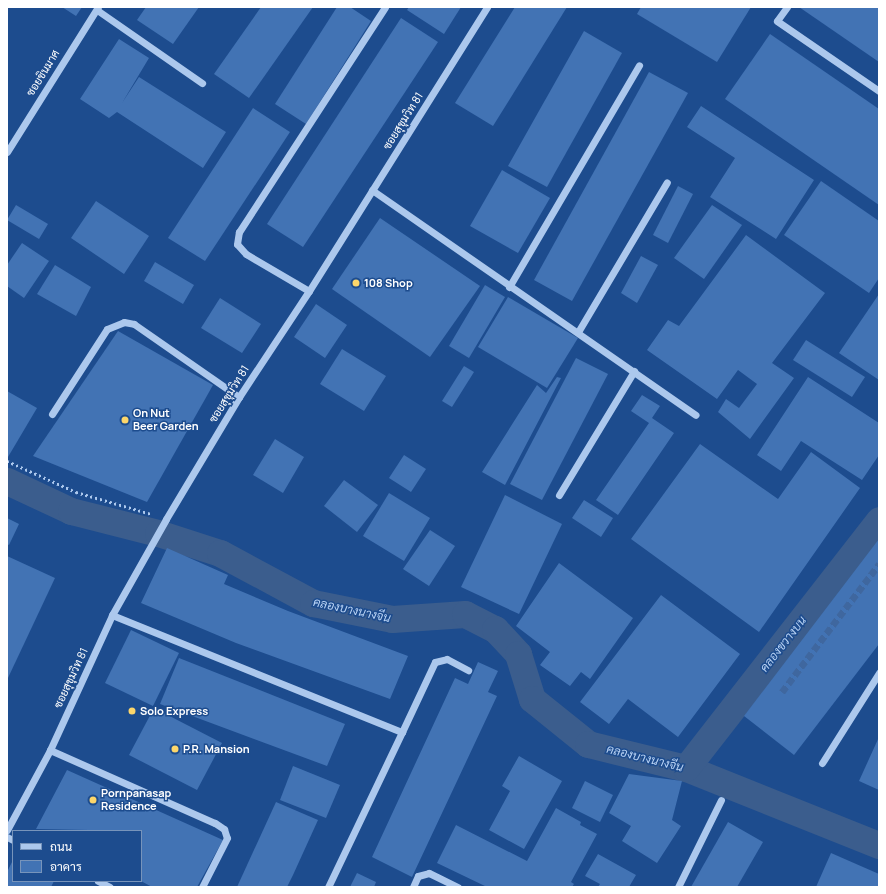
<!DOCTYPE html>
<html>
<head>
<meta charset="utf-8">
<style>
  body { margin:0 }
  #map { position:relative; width:886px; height:894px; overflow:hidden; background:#1d4c8e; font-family:Manrope,Sarabun,sans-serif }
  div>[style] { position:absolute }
  .canal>* { height:27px; margin:-13.5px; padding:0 13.5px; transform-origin:13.5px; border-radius:13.5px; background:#3b5d8d }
  .building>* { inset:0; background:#4273b4 }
  .minor-tunnel>* { height:7px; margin-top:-3.5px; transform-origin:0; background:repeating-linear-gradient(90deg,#3f679f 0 7px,transparent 0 10.5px) }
  .path>* { height:2.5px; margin-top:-1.25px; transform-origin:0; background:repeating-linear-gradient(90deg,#acc8ed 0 2px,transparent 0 5px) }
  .minor>* { height:7px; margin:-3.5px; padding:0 3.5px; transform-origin:3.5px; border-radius:3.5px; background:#acc8ed }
  .dots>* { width:11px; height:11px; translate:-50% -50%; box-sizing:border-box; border:2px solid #1d4c8e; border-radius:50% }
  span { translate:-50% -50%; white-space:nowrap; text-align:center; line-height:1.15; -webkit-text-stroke:3px #1d4c8e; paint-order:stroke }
  .street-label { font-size:11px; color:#fff }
  .poi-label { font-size:11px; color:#fff; font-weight:700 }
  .left { translate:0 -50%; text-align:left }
  .water-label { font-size:12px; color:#b8d2f4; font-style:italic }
  .frame { position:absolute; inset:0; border:8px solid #fff; pointer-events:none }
  .legend { position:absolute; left:12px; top:830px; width:130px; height:52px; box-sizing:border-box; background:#1d4c8e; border:1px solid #7794bb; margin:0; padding:5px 7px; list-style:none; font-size:12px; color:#fff }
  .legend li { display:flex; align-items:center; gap:8px; height:20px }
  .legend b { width:20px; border:1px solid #7794bb }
</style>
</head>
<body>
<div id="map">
  <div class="canal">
    <i style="left:7px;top:481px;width:71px;rotate:25.1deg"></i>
    <i style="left:71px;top:511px;width:90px;rotate:14.2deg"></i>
    <i style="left:158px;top:533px;width:65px;rotate:17.9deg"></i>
    <i style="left:220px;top:553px;width:106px;rotate:28.3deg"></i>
    <i style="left:313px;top:603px;width:81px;rotate:11.4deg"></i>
    <i style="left:392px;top:619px;width:73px;rotate:-3.9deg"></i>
    <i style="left:465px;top:614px;width:34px;rotate:27deg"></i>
    <i style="left:495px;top:629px;width:34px;rotate:47deg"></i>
    <i style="left:518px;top:654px;width:47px;rotate:72.7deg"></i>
    <i style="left:532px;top:699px;width:72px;rotate:38.8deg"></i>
    <i style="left:588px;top:744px;width:101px;rotate:13.8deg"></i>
    <i style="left:686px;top:768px;width:208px;rotate:21.8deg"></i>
    <i style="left:686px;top:768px;width:314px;rotate:-52.1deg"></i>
  </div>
  <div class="building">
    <i style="clip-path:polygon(62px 7px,82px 7px,76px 16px)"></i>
    <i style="clip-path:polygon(146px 7px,199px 7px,173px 44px,137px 20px)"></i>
    <i style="clip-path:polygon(261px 7px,313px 7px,249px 98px,214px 74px)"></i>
    <i style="clip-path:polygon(337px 7px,350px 7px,371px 21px,306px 124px,275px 104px)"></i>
    <i style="clip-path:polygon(409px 7px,461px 7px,444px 34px,407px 10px)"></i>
    <i style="clip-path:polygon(515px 7px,567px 7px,493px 126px,455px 103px)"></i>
    <i style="clip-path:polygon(641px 7px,751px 7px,717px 62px,637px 14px)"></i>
    <i style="clip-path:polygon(799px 7px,879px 7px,879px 62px)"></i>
    <i style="clip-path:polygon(401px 18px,438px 42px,303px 247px,267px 224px)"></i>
    <i style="clip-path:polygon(584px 31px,622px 53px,547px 187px,508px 166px)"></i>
    <i style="clip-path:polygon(770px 34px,879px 109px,879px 205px,725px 99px)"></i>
    <i style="clip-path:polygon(119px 39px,149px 58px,122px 103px,139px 77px,226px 132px,203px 168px,117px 112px,109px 118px,80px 99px)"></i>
    <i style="clip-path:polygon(649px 72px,688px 93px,572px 301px,534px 280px)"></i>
    <i style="clip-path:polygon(701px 106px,814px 180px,776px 239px,710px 197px,735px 158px,687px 127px)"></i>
    <i style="clip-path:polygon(253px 108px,290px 132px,205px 261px,168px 238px)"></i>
    <i style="clip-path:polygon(502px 170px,550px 198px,518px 253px,470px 226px)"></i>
    <i style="clip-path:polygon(821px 181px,879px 221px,879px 278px,869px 293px,784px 235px)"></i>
    <i style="clip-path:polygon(678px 186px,693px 194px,668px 243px,653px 235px)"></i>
    <i style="clip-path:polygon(96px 201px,149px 236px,124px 274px,71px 238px)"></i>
    <i style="clip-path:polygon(16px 205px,48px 224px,39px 239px,7px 220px)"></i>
    <i style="clip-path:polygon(712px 205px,742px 225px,704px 279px,674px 258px)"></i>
    <i style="clip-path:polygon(380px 218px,480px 286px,430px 357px,332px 289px)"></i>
    <i style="clip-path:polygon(746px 235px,825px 293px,772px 363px,794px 378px,750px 439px,718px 412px,726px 399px,739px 408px,757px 384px,738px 370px,717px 399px,647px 350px,668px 320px,679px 326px)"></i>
    <i style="clip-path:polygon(22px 243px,49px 261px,24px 298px,7px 286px,7px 265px)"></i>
    <i style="clip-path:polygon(641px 256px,658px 265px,637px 303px,621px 293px)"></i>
    <i style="clip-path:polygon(155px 262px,194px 285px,183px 304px,144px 281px)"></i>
    <i style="clip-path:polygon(55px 265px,91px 287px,76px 316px,37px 294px)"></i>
    <i style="clip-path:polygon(485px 285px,505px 297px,469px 358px,449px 346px)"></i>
    <i style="clip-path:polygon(879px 294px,879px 380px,839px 353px)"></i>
    <i style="clip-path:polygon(508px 297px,578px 338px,547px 388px,478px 347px)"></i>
    <i style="clip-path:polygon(220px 298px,261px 324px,242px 353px,201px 328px)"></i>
    <i style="clip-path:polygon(316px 304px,347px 325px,325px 358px,294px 337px)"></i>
    <i style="clip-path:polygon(118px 331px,213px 385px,147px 502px,33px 456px)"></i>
    <i style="clip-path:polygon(806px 340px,865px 377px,852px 397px,793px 360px)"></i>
    <i style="clip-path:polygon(342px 349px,386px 376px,364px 411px,320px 384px)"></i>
    <i style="clip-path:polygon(576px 358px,608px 374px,542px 500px,510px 484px)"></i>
    <i style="clip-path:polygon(464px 366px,474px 372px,452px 407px,442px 401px)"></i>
    <i style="clip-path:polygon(557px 377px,561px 378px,505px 485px,482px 472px,537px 385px,546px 393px)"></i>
    <i style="clip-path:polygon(808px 377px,879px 423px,879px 455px,862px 480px,801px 441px,781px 471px,757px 455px)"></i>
    <i style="clip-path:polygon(7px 391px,37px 408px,8px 457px,7px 456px)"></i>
    <i style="clip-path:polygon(642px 395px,660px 406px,652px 418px,674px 433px,618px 515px,596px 500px,649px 423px,631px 411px)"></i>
    <i style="clip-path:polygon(275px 439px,304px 457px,283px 493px,253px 475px)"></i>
    <i style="clip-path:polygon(700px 444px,778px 499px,811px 452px,860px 488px,759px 632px,631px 539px)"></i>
    <i style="clip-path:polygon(404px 455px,426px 469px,411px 492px,389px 478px)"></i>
    <i style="clip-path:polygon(344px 480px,378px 505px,357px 532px,324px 506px)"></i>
    <i style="clip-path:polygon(389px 493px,430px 518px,404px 561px,363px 536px)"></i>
    <i style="clip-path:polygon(505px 495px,562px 524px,519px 614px,461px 587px)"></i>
    <i style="clip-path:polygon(584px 500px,613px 518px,601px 537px,572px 518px)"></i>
    <i style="clip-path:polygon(7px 518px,19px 524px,9px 545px,7px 544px)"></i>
    <i style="clip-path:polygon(430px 530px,455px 546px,429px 586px,403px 569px)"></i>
    <i style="clip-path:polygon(879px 539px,879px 644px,794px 755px,744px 716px)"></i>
    <i style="clip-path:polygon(167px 548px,228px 575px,224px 584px,288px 611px,408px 656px,390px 699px,236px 643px,141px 603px)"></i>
    <i style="clip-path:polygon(7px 556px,55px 578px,7px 680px)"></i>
    <i style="clip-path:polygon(559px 563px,633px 618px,590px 679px,581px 672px,570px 686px,540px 665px,550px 652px,516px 626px)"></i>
    <i style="clip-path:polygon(661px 595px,740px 654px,678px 737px,628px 699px,609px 724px,580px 702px)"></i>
    <i style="clip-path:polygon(131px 630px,179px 653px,153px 706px,105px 683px)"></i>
    <i style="clip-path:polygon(179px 658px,345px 724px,327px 766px,160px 704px)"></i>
    <i style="clip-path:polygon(478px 662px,498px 671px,488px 692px,497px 696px,412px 877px,372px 857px,455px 678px,468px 684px)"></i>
    <i style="clip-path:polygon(154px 708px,222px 743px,197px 790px,129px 755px)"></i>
    <i style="clip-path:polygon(879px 737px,879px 790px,859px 781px)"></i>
    <i style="clip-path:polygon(519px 756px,562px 781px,524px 849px,489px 830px,510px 791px,502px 786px)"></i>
    <i style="clip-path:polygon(293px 766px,340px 785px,326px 818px,280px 800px)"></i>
    <i style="clip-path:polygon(67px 770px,223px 840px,197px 887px,152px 887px,141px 881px,141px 831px,36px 829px)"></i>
    <i style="clip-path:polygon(629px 774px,682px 781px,672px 820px,681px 826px,657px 863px,622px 841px,631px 826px,609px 813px)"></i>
    <i style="clip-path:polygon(585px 781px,613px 795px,600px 822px,572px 808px)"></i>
    <i style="clip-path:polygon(276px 802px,318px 820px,293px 875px,287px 887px,237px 887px)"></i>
    <i style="clip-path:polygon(556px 808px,581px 822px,580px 825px,597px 834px,571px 882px,574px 884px,572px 887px,487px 887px,437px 863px,456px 825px,527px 861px)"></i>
    <i style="clip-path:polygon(728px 822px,763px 842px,737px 887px,691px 887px)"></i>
    <i style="clip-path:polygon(831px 853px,879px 874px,879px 887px,816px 887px)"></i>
    <i style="clip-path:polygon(598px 854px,636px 875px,629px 887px,598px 887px,600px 884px,585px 876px)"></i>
    <i style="clip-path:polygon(13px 860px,13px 881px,54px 881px,51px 887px,7px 887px,7px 872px)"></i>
    <i style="clip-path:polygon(357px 873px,376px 882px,374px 887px,350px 887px)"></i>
  </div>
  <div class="minor-tunnel">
    <i style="left:782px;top:692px;width:161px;rotate:-52.8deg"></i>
  </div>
  <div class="path">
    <i style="left:7px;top:461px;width:76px;rotate:24.2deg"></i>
    <i style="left:76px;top:492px;width:78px;rotate:16.3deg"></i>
  </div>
  <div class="minor">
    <i style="left:787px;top:7px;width:17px;rotate:126deg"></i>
    <i style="left:777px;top:21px;width:124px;rotate:34.5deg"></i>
    <i style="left:97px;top:10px;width:128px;rotate:34.8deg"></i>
    <i style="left:7px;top:152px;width:171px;rotate:-57.9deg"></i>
    <i style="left:372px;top:190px;width:394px;rotate:34.8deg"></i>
    <i style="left:509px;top:287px;width:257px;rotate:-59.6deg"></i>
    <i style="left:309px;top:291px;width:73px;rotate:-149.6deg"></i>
    <i style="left:246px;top:254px;width:13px;rotate:-132deg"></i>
    <i style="left:237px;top:244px;width:12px;rotate:-81deg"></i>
    <i style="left:239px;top:232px;width:268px;rotate:-57deg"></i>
    <i style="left:578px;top:332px;width:174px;rotate:-59.3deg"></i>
    <i style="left:52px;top:414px;width:101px;rotate:-57.1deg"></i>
    <i style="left:107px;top:329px;width:18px;rotate:-22deg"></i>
    <i style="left:124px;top:322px;width:10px;rotate:11deg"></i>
    <i style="left:134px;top:324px;width:128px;rotate:34.8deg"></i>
    <i style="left:559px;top:495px;width:145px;rotate:-58.8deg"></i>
    <i style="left:112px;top:615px;width:313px;rotate:22deg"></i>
    <i style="left:402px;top:732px;width:172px;rotate:115.5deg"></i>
    <i style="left:402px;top:732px;width:77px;rotate:-64.8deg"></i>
    <i style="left:435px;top:662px;width:12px;rotate:-14deg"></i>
    <i style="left:447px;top:659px;width:24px;rotate:28deg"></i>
    <i style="left:50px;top:750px;width:180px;rotate:23.9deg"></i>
    <i style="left:215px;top:823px;width:11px;rotate:34deg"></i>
    <i style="left:224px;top:829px;width:9px;rotate:72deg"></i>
    <i style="left:227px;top:838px;width:55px;rotate:117deg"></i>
    <i style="left:822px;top:763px;width:107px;rotate:-57.7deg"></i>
    <i style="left:7px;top:830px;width:91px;rotate:-61.7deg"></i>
    <i style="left:50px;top:750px;width:149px;rotate:-65.3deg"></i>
    <i style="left:112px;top:615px;width:110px;rotate:-60.6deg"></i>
    <i style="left:166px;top:519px;width:142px;rotate:-59.1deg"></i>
    <i style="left:239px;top:397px;width:127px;rotate:-56.6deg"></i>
    <i style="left:309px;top:291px;width:335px;rotate:-57.9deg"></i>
    <i style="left:7px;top:837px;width:7px;rotate:27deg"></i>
    <i style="left:98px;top:881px;width:13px;rotate:27deg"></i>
    <i style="left:413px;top:887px;width:12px;rotate:-66deg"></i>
    <i style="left:418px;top:876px;width:11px;rotate:-15deg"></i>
    <i style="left:429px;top:873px;width:32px;rotate:26deg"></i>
    <i style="left:678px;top:887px;width:97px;rotate:-63.7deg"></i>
  </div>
  <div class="dots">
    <i style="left:356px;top:283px;background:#fcd66b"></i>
    <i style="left:125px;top:420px;background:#fcd66b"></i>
    <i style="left:132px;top:711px;background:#fcd66b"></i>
    <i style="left:175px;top:749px;background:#fcd66b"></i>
    <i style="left:93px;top:800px;background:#fcd66b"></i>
  </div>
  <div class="street-label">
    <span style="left:43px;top:73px;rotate:-58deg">ซอยชินมาศ</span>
    <span style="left:403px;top:121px;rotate:-58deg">ซอยสุขุมวิท 81</span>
    <span style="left:229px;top:394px;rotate:-58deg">ซอยสุขุมวิท 81</span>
    <span style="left:71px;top:678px;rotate:-65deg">ซอยสุขุมวิท 81</span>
  </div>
  <div class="poi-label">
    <span class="left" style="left:364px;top:283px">108 Shop</span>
    <span class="left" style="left:133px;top:420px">On Nut<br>Beer Garden</span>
    <span class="left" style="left:140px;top:711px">Solo Express</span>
    <span class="left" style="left:183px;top:749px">P.R. Mansion</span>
    <span class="left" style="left:101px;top:800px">Pornpanasap<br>Residence</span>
  </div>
  <div class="water-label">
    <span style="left:352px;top:610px;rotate:12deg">คลองบางนางจีน</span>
    <span style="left:783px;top:644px;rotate:-52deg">คลองขวางบน</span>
    <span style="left:645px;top:758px;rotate:14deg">คลองบางนางจีน</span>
  </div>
  <div class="frame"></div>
  <ul class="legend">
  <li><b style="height:5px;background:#acc8ed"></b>ถนน</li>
  <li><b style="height:11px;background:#4273b4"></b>อาคาร</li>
  </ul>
</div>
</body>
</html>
